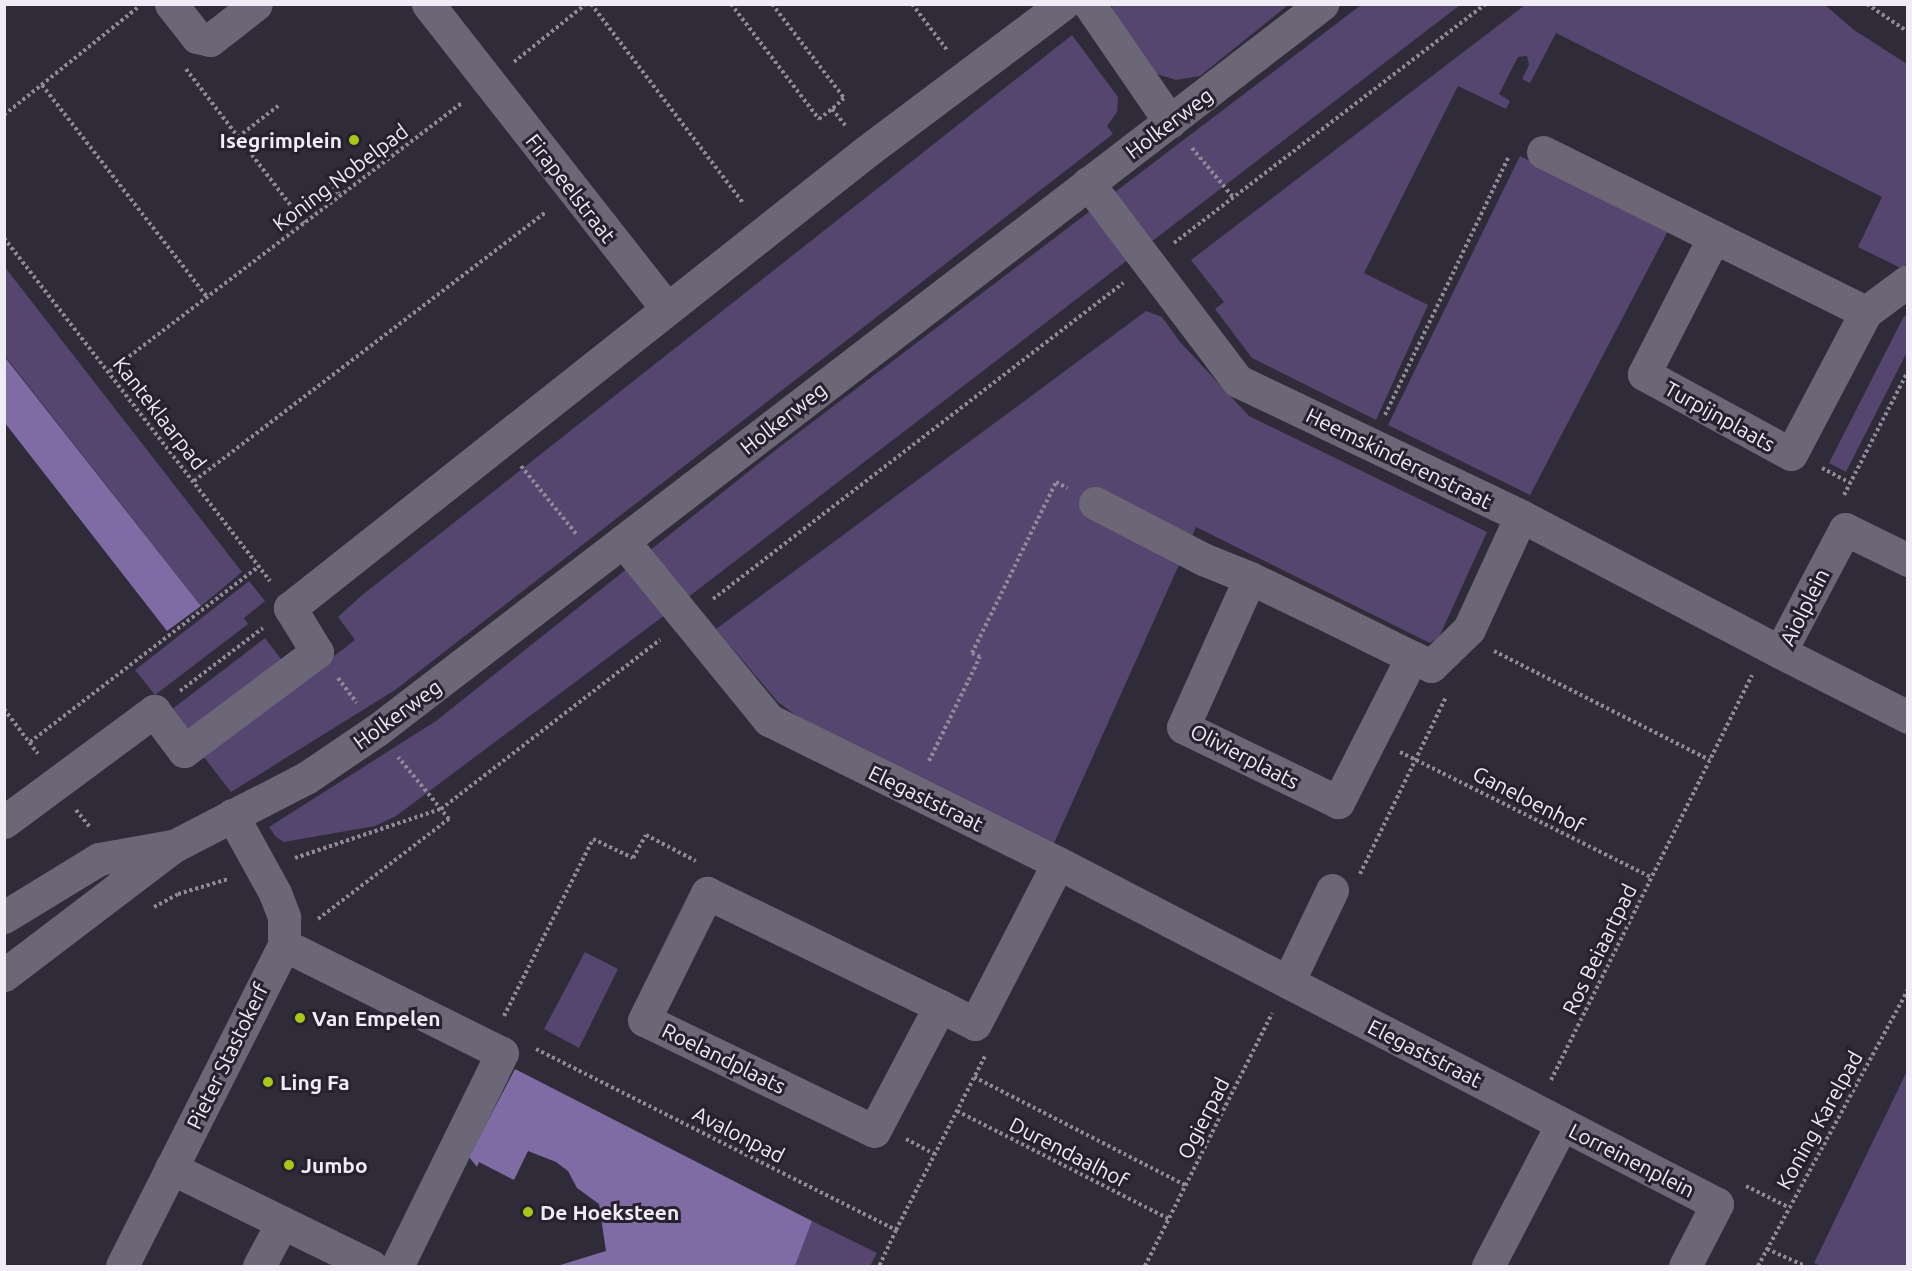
<!DOCTYPE html>
<html>
<head>
<meta charset="utf-8">
<style>
  body { margin:0 }
  #map { position:relative; width:1912px; height:1271px; overflow:hidden; background:#2f2b39; font-family:Ubuntu,sans-serif }
  div>[style] { position:absolute }
  .green>* { inset:0; background:#54466e }
  .water>* { inset:0; background:#806ca5 }
  .path>* { height:4px; margin-top:-2px; transform-origin:0; background:repeating-linear-gradient(90deg,#8e8a96 0 3px,transparent 0 6px) }
  .minor>* { height:33px; margin:-16.5px; padding:0 16.5px; transform-origin:16.5px; border-radius:16.5px; background:#6c6777 }
  .dots>* { width:16px; height:16px; translate:-50% -50%; box-sizing:border-box; border:3px solid #26212f; border-radius:50% }
  span { translate:-50% -50%; white-space:nowrap; text-align:center; line-height:1.15; -webkit-text-stroke:6px #26212f; paint-order:stroke }
  .street-label { font-size:21px; color:#efecf6 }
  .poi-label { font-size:21px; color:#efecf6; font-weight:700 }
  .right { translate:-100% -50%; text-align:right }
  .left { translate:0 -50%; text-align:left }
  .frame { position:absolute; inset:0; border:6px solid #efecf6; pointer-events:none }
</style>
</head>
<body>
<div id="map">
  <div class="green">
    <i style="clip-path:polygon(1112px 4px,1288px 5px,1200px 76px,1176px 80px,1157px 74px,1114px 22px)"></i>
    <i style="clip-path:polygon(1361px 5px,1460px 5px,657px 621px,396px 816px,375px 826px,284px 842px,276px 837px,269px 827px,436px 721px,777px 449px)"></i>
    <i style="clip-path:polygon(1525px 5px,1825px 5px,1854px 30px,1907px 64px,1908px 260px,1903px 269px,1858px 247px,1882px 197px,1556px 33px,1530px 83px,1522px 79px,1529px 65px,1527px 56px,1518px 57px,1499px 94px,1510px 101px,1506px 109px,1458px 86px,1364px 273px,1428px 305px,1376px 420px,1252px 358px,1215px 309px,1224px 302px,1191px 260px)"></i>
    <i style="clip-path:polygon(1072px 35px,1118px 97px,1117px 112px,1107px 126px,1113px 134px,395px 690px,231px 792px,203px 756px,355px 640px,338px 617px,361px 596px)"></i>
    <i style="clip-path:polygon(1520px 156px,1668px 231px,1530px 495px,1388px 425px)"></i>
    <i style="clip-path:polygon(4px 266px,242px 572px,201px 606px,5px 356px)"></i>
    <i style="clip-path:polygon(1146px 311px,1162px 317px,1180px 342px,1249px 416px,1487px 532px,1439px 637px,1430px 643px,1196px 527px,1054px 843px,802px 720px,778px 702px,716px 629px)"></i>
    <i style="clip-path:polygon(1904px 316px,1907px 317px,1907px 352px,1846px 472px,1829px 463px)"></i>
    <i style="clip-path:polygon(249px 581px,265px 601px,244px 618px,248px 624px,155px 695px,135px 670px)"></i>
    <i style="clip-path:polygon(265px 638px,284px 663px,190px 736px,171px 710px)"></i>
    <i style="clip-path:polygon(585px 952px,618px 969px,579px 1048px,544px 1029px)"></i>
    <i style="clip-path:polygon(1907px 1071px,1907px 1266px,1821px 1266px,1814px 1263px)"></i>
    <i style="clip-path:polygon(812px 1221px,877px 1253px,870px 1266px,795px 1266px)"></i>
  </div>
  <div class="water">
    <i style="clip-path:polygon(4px 356px,201px 606px,167px 631px,5px 423px)"></i>
    <i style="clip-path:polygon(515px 1069px,812px 1221px,795px 1266px,557px 1266px,606px 1251px,599px 1204px,577px 1188px,568px 1171px,556px 1162px,528px 1151px,514px 1180px,479px 1162px,477px 1167px,469px 1157px)"></i>
  </div>
  <div class="path">
    <i style="left:591px;top:4px;width:252px;rotate:52.6deg"></i>
    <i style="left:731px;top:4px;width:145px;rotate:52.6deg"></i>
    <i style="left:819px;top:119px;width:16px;rotate:-38deg"></i>
    <i style="left:772px;top:4px;width:118px;rotate:52.5deg"></i>
    <i style="left:844px;top:98px;width:16px;rotate:137deg"></i>
    <i style="left:832px;top:109px;width:21px;rotate:51deg"></i>
    <i style="left:912px;top:4px;width:58px;rotate:52.7deg"></i>
    <i style="left:1867px;top:4px;width:50px;rotate:34.3deg"></i>
    <i style="left:514px;top:62px;width:92px;rotate:-38.9deg"></i>
    <i style="left:186px;top:69px;width:194px;rotate:52.5deg"></i>
    <i style="left:42px;top:85px;width:269px;rotate:52.1deg"></i>
    <i style="left:4px;top:115px;width:171px;rotate:-38.8deg"></i>
    <i style="left:238px;top:137px;width:51px;rotate:-37.8deg"></i>
    <i style="left:1192px;top:148px;width:64px;rotate:50.1deg"></i>
    <i style="left:330px;top:181px;width:18px;rotate:56deg"></i>
    <i style="left:4px;top:238px;width:434px;rotate:52.2deg"></i>
    <i style="left:1174px;top:243px;width:392px;rotate:-37.5deg"></i>
    <i style="left:110px;top:371px;width:444px;rotate:-37.3deg"></i>
    <i style="left:1385px;top:415px;width:287px;rotate:-64.4deg"></i>
    <i style="left:521px;top:466px;width:89px;rotate:50.9deg"></i>
    <i style="left:1822px;top:468px;width:32px;rotate:28deg"></i>
    <i style="left:194px;top:481px;width:444px;rotate:-37.4deg"></i>
    <i style="left:1844px;top:495px;width:140px;rotate:-62.7deg"></i>
    <i style="left:713px;top:599px;width:518px;rotate:-37.62deg"></i>
    <i style="left:1494px;top:651px;width:242px;rotate:26.8deg"></i>
    <i style="left:338px;top:678px;width:31px;rotate:53deg"></i>
    <i style="left:180px;top:691px;width:104px;rotate:-37.2deg"></i>
    <i style="left:4px;top:709px;width:56px;rotate:52.9deg"></i>
    <i style="left:30px;top:742px;width:289px;rotate:-37.5deg"></i>
    <i style="left:1400px;top:752px;width:280px;rotate:26.5deg"></i>
    <i style="left:929px;top:761px;width:116px;rotate:-63.9deg"></i>
    <i style="left:980px;top:657px;width:9px;rotate:-153deg"></i>
    <i style="left:972px;top:653px;width:191px;rotate:-63.8deg"></i>
    <i style="left:1056px;top:482px;width:13px;rotate:29deg"></i>
    <i style="left:76px;top:810px;width:22px;rotate:51deg"></i>
    <i style="left:295px;top:858px;width:154px;rotate:-18.6deg"></i>
    <i style="left:441px;top:809px;width:277px;rotate:-37.7deg"></i>
    <i style="left:1360px;top:874px;width:197px;rotate:-64.1deg"></i>
    <i style="left:154px;top:907px;width:27px;rotate:-28deg"></i>
    <i style="left:178px;top:894px;width:52px;rotate:-16.7deg"></i>
    <i style="left:318px;top:919px;width:165px;rotate:-37.4deg"></i>
    <i style="left:449px;top:819px;width:80px;rotate:-129.4deg"></i>
    <i style="left:504px;top:1016px;width:198px;rotate:-63.3deg"></i>
    <i style="left:593px;top:839px;width:44px;rotate:25.4deg"></i>
    <i style="left:633px;top:858px;width:26px;rotate:-61deg"></i>
    <i style="left:646px;top:835px;width:56px;rotate:27.5deg"></i>
    <i style="left:536px;top:1049px;width:403px;rotate:26.7deg"></i>
    <i style="left:896px;top:1230px;width:40px;rotate:115deg"></i>
    <i style="left:974px;top:1077px;width:237px;rotate:27.1deg"></i>
    <i style="left:1551px;top:1080px;width:452px;rotate:-63.6deg"></i>
    <i style="left:957px;top:1111px;width:238px;rotate:27deg"></i>
    <i style="left:906px;top:1139px;width:32px;rotate:28deg"></i>
    <i style="left:1746px;top:1186px;width:47px;rotate:26.6deg"></i>
    <i style="left:896px;top:1230px;width:195px;rotate:-62.9deg"></i>
    <i style="left:1767px;top:1249px;width:42px;rotate:24.1deg"></i>
    <i style="left:1145px;top:1266px;width:283px;rotate:-63.3deg"></i>
    <i style="left:1758px;top:1266px;width:314px;rotate:-61.5deg"></i>
  </div>
  <div class="minor">
    <i style="left:171px;top:4px;width:42px;rotate:51.8deg"></i>
    <i style="left:197px;top:37px;width:13px;rotate:13deg"></i>
    <i style="left:210px;top:40px;width:58px;rotate:-38deg"></i>
    <i style="left:428px;top:4px;width:386px;rotate:51.9deg"></i>
    <i style="left:1089px;top:4px;width:143px;rotate:55.5deg"></i>
    <i style="left:1543px;top:152px;width:360px;rotate:26.4deg"></i>
    <i style="left:1866px;top:312px;width:52px;rotate:-36.4deg"></i>
    <i style="left:1088px;top:183px;width:248px;rotate:52.9deg"></i>
    <i style="left:1238px;top:381px;width:314px;rotate:25.5deg"></i>
    <i style="left:1521px;top:516px;width:293px;rotate:27.7deg"></i>
    <i style="left:1714px;top:237px;width:154px;rotate:117.1deg"></i>
    <i style="left:1644px;top:374px;width:167px;rotate:28.6deg"></i>
    <i style="left:1791px;top:454px;width:161px;rotate:-62.2deg"></i>
    <i style="left:1095px;top:503px;width:122px;rotate:27.4deg"></i>
    <i style="left:1203px;top:559px;width:51px;rotate:22deg"></i>
    <i style="left:623px;top:541px;width:231px;rotate:50.8deg"></i>
    <i style="left:769px;top:720px;width:322px;rotate:26.3deg"></i>
    <i style="left:1058px;top:863px;width:742px;rotate:27.36deg"></i>
    <i style="left:1717px;top:1204px;width:70px;rotate:117.3deg"></i>
    <i style="left:1908px;top:560px;width:70px;rotate:-153.8deg"></i>
    <i style="left:1845px;top:529px;width:139px;rotate:117.9deg"></i>
    <i style="left:1780px;top:652px;width:144px;rotate:26.9deg"></i>
    <i style="left:1412px;top:657px;width:163px;rotate:117deg"></i>
    <i style="left:1338px;top:802px;width:172px;rotate:-154.2deg"></i>
    <i style="left:1183px;top:727px;width:163px;rotate:-65.8deg"></i>
    <i style="left:1250px;top:578px;width:92px;rotate:25.7deg"></i>
    <i style="left:1333px;top:618px;width:88px;rotate:26.3deg"></i>
    <i style="left:1412px;top:657px;width:21px;rotate:25deg"></i>
    <i style="left:1431px;top:666px;width:53px;rotate:-44.2deg"></i>
    <i style="left:1469px;top:629px;width:124px;rotate:-65.3deg"></i>
    <i style="left:232px;top:815px;width:89px;rotate:61.1deg"></i>
    <i style="left:275px;top:893px;width:26px;rotate:69deg"></i>
    <i style="left:284px;top:917px;width:28px;rotate:90deg"></i>
    <i style="left:4px;top:822px;width:187px;rotate:-36.5deg"></i>
    <i style="left:154px;top:711px;width:50px;rotate:53.1deg"></i>
    <i style="left:184px;top:751px;width:166px;rotate:-36.7deg"></i>
    <i style="left:317px;top:652px;width:52px;rotate:-121.5deg"></i>
    <i style="left:290px;top:608px;width:736px;rotate:-38.38deg"></i>
    <i style="left:867px;top:151px;width:245px;rotate:-36.9deg"></i>
    <i style="left:4px;top:917px;width:111px;rotate:-31.4deg"></i>
    <i style="left:99px;top:859px;width:74px;rotate:-10.1deg"></i>
    <i style="left:284px;top:945px;width:243px;rotate:26.4deg"></i>
    <i style="left:502px;top:1053px;width:237px;rotate:116.2deg"></i>
    <i style="left:4px;top:975px;width:213px;rotate:-37.2deg"></i>
    <i style="left:174px;top:846px;width:148px;rotate:-27.3deg"></i>
    <i style="left:306px;top:778px;width:86px;rotate:-34.1deg"></i>
    <i style="left:377px;top:730px;width:1192px;rotate:-37.53deg"></i>
    <i style="left:1288px;top:982px;width:102px;rotate:-64.4deg"></i>
    <i style="left:940px;top:1006px;width:141px;rotate:117.8deg"></i>
    <i style="left:874px;top:1131px;width:255px;rotate:-154.2deg"></i>
    <i style="left:644px;top:1020px;width:142px;rotate:-63.6deg"></i>
    <i style="left:707px;top:893px;width:259px;rotate:25.9deg"></i>
    <i style="left:940px;top:1006px;width:39px;rotate:27deg"></i>
    <i style="left:975px;top:1024px;width:181px;rotate:-62.7deg"></i>
    <i style="left:171px;top:1168px;width:223px;rotate:26.1deg"></i>
    <i style="left:122px;top:1266px;width:360px;rotate:-63.2deg"></i>
    <i style="left:259px;top:1266px;width:47px;rotate:-61.8deg"></i>
    <i style="left:1488px;top:1266px;width:160px;rotate:-62.5deg"></i>
  </div>
  <div class="dots">
    <i style="left:354px;top:140px;background:#aac718"></i>
    <i style="left:300px;top:1018px;background:#aac718"></i>
    <i style="left:268px;top:1082px;background:#aac718"></i>
    <i style="left:289px;top:1165px;background:#aac718"></i>
    <i style="left:528px;top:1212px;background:#aac718"></i>
  </div>
  <div class="street-label">
    <span style="left:1169px;top:123px;rotate:-37deg">Holkerweg</span>
    <span style="left:340px;top:177px;rotate:-37deg">Koning Nobelpad</span>
    <span style="left:571px;top:188px;rotate:52deg">Firapeelstraat</span>
    <span style="left:160px;top:413px;rotate:52deg">Kanteklaarpad</span>
    <span style="left:1720px;top:416px;rotate:29deg">Turpijnplaats</span>
    <span style="left:783px;top:418px;rotate:-38deg">Holkerweg</span>
    <span style="left:1399px;top:458px;rotate:26deg">Heemskinderenstraat</span>
    <span style="left:1804px;top:607px;rotate:-63deg">Aiolplein</span>
    <span style="left:397px;top:714px;rotate:-36deg">Holkerweg</span>
    <span style="left:1245px;top:756px;rotate:27deg">Olivierplaats</span>
    <span style="left:926px;top:798px;rotate:26deg">Elegaststraat</span>
    <span style="left:1529px;top:799px;rotate:27deg">Ganeloenhof</span>
    <span style="left:1599px;top:949px;rotate:-64deg">Ros Beiaartpad</span>
    <span style="left:1425px;top:1053px;rotate:27deg">Elegaststraat</span>
    <span style="left:227px;top:1056px;rotate:-64deg">Pieter Stastokerf</span>
    <span style="left:724px;top:1058px;rotate:26deg">Roelandplaats</span>
    <span style="left:1203px;top:1118px;rotate:-63deg">Ogierpad</span>
    <span style="left:1819px;top:1120px;rotate:-61deg">Koning Karelpad</span>
    <span style="left:739px;top:1134px;rotate:27deg">Avalonpad</span>
    <span style="left:1069px;top:1152px;rotate:27deg">Durendaalhof</span>
    <span style="left:1632px;top:1160px;rotate:27deg">Lorreinenplein</span>
  </div>
  <div class="poi-label">
    <span class="right" style="left:342px;top:140px">Isegrimplein</span>
    <span class="left" style="left:312px;top:1018px">Van Empelen</span>
    <span class="left" style="left:280px;top:1082px">Ling Fa</span>
    <span class="left" style="left:301px;top:1165px">Jumbo</span>
    <span class="left" style="left:540px;top:1212px">De Hoeksteen</span>
  </div>
  <div class="frame"></div>
</div>
</body>
</html>
